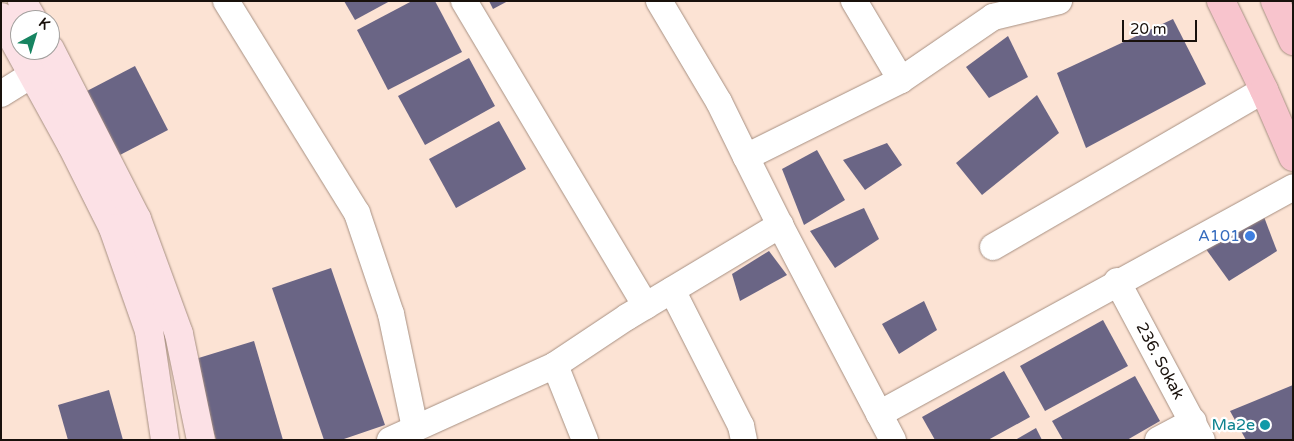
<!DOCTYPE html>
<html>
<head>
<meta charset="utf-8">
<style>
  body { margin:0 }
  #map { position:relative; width:1294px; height:441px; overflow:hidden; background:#fce3d4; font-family:"Varela Round",sans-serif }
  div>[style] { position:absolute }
  .building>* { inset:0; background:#6a6585 }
  .roads { filter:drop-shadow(0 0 1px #a79082) drop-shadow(0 0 1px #a79082) }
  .minor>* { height:26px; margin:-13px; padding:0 13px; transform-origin:13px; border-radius:13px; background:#fff }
  .secondary>* { height:28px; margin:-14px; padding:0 14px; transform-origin:14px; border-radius:14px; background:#fce1e6 }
  .primary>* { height:28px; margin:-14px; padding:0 14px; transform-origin:14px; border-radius:14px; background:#f8c4cd }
  .dots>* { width:14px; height:14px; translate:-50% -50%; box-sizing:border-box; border:2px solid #fff; border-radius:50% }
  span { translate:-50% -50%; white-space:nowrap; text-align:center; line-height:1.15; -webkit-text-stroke:4.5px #fff; paint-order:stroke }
  .shop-label { font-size:16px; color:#366cbe }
  .right { translate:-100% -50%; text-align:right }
  .street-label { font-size:16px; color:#19110c }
  .culture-label { font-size:16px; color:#0d838f }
  .frame { position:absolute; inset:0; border:2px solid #19110c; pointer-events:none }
  .north { position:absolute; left:10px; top:10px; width:50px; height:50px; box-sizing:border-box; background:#fff; border:1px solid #a3a09e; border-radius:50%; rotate:39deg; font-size:14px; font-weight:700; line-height:20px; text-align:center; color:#19110c }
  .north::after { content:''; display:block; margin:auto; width:18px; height:22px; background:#178461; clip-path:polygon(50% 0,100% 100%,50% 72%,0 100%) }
  .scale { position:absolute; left:1122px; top:20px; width:75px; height:22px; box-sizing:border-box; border:2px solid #19110c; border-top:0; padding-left:6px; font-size:15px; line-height:18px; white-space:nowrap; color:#19110c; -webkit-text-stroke:4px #fff; paint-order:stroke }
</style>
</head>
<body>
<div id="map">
  <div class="building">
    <i style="clip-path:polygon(344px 1px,390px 1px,355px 20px)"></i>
    <i style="clip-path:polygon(412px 1px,435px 1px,462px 52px,388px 90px,357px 30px)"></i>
    <i style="clip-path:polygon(489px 1px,508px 1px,493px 9px)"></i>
    <i style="clip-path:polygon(1173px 19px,1206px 84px,1086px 148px,1057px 73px)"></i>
    <i style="clip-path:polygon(1008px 36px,1028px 77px,989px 98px,966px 67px)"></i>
    <i style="clip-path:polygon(469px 58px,495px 106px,425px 145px,398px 96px)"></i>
    <i style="clip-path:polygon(135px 66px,168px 130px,118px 156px,85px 92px)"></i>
    <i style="clip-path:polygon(1037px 95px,1059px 133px,982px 195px,956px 163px)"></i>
    <i style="clip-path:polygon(499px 121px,526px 169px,456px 208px,429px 159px)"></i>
    <i style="clip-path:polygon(887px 143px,902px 165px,865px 190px,843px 160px)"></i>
    <i style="clip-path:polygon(817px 150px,845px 200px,804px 225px,782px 169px)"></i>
    <i style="clip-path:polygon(864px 208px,879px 239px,835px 268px,810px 231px)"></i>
    <i style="clip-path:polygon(1261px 209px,1277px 251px,1229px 281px,1203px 245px)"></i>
    <i style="clip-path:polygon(769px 251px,787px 275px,740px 301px,732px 274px)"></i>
    <i style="clip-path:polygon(331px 268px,385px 425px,341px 440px,324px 440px,272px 288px)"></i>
    <i style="clip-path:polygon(924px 301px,937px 330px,899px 354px,882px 324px)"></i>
    <i style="clip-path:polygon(1103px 320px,1128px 366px,1045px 411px,1020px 366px)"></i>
    <i style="clip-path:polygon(254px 341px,283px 440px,216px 440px,192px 360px)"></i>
    <i style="clip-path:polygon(1004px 371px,1030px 417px,988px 440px,935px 440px,922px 417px)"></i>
    <i style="clip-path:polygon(1135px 376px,1160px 421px,1127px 440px,1063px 440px,1052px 421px)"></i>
    <i style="clip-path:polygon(1293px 385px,1293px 440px,1246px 440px,1230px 411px)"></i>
    <i style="clip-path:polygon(109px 390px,123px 440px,68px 440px,58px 405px)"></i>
    <i style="clip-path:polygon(1036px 428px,1042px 440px,1015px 440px)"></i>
  </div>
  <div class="roads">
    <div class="minor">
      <i style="left:226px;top:1px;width:249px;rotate:58.3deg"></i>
      <i style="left:357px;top:213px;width:107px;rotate:71.4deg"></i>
      <i style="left:391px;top:314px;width:116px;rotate:78.1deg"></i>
      <i style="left:464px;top:1px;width:355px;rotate:59.2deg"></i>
      <i style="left:659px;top:1px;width:117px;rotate:59.3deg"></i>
      <i style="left:719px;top:102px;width:61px;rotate:63.9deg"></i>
      <i style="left:746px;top:157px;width:173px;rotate:-26.4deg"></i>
      <i style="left:901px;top:80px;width:92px;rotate:-120.7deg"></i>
      <i style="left:901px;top:80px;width:112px;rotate:-34.4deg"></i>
      <i style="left:993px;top:17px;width:68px;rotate:-13.6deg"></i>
      <i style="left:1px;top:94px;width:38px;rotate:-32deg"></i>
      <i style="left:780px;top:225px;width:243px;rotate:62.3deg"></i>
      <i style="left:993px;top:247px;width:313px;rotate:-30.1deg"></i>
      <i style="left:1117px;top:281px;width:180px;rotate:61.9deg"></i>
      <i style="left:672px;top:290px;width:153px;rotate:63.1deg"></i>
      <i style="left:741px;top:426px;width:14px;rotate:78deg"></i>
      <i style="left:555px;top:365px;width:81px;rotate:68.2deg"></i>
      <i style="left:879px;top:414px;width:472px;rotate:-28.7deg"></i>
      <i style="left:390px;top:440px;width:181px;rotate:-24.4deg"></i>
      <i style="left:555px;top:365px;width:87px;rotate:-33.7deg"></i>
      <i style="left:627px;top:317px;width:179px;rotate:-31deg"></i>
      <i style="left:780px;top:225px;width:76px;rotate:-116.6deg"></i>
      <i style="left:1158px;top:440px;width:40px;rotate:-28deg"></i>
    </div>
    <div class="secondary">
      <i style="left:22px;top:1px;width:22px;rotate:60deg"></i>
      <i style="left:1px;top:17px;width:147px;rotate:61.2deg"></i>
      <i style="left:72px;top:146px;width:92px;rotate:63.4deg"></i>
      <i style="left:113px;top:228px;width:109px;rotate:70.7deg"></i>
      <i style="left:149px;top:331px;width:110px;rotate:81.6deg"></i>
      <i style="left:50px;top:49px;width:191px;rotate:62.9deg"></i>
      <i style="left:137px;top:219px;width:122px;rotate:69.9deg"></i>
      <i style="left:179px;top:334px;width:108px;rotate:78.3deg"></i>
    </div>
    <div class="primary">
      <i style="left:1221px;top:1px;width:99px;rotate:64.2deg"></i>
      <i style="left:1264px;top:90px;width:73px;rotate:66.6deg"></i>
      <i style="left:1275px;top:1px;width:44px;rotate:65.8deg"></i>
    </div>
  </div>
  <div class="dots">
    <i style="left:1250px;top:236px;background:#3f7fe0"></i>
    <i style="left:1265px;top:425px;background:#0f9aa8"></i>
  </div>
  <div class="shop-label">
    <span class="right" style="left:1240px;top:236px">A101</span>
  </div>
  <div class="street-label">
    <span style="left:1160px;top:361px;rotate:62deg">236. Sokak</span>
  </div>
  <div class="culture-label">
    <span class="right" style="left:1255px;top:425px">Ma2e</span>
  </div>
  <div class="frame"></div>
  <div class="north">K</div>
  <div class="scale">20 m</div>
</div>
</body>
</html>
